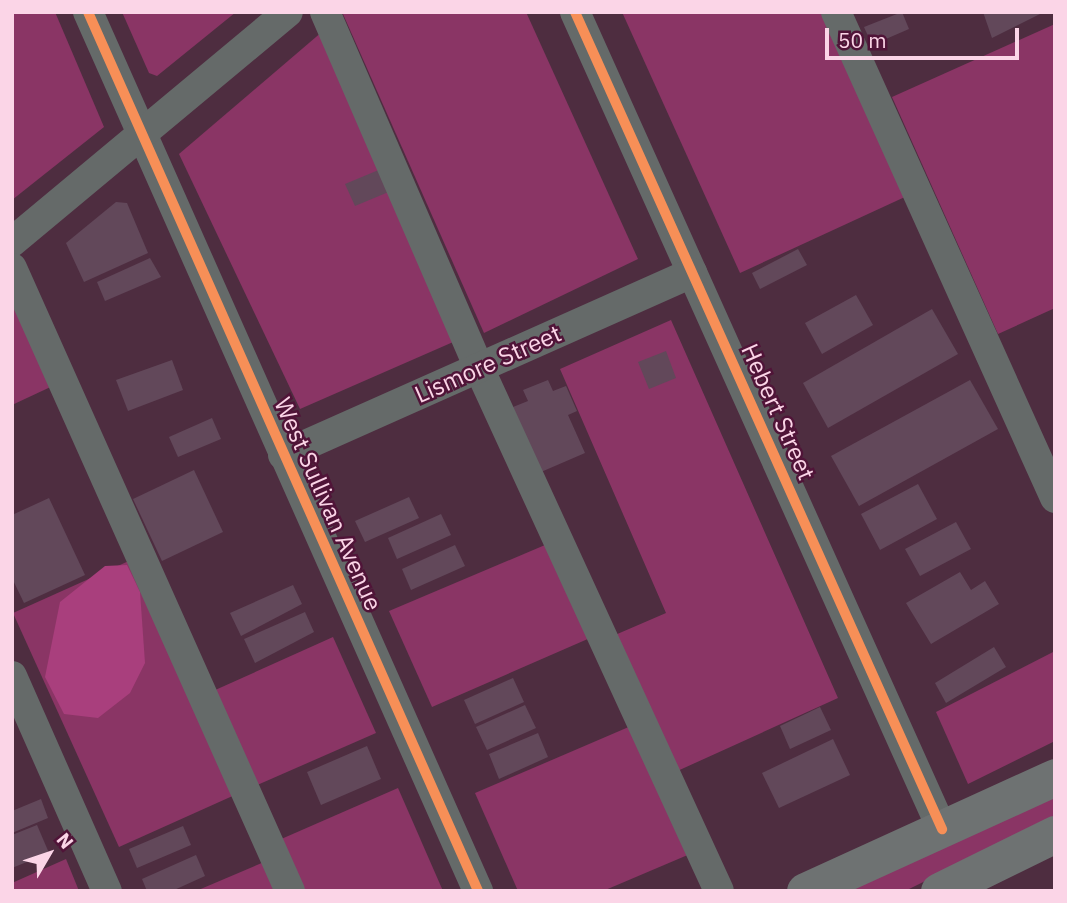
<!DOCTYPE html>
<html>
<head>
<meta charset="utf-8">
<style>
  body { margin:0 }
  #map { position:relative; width:1067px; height:903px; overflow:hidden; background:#4e2d40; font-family:"IBM Plex Sans",sans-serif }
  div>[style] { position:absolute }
  .green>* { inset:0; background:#8a3565 }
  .forest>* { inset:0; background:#a93f7d }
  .building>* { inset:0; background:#62485a }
  .minor>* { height:30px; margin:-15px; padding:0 15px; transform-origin:15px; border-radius:15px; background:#656a69 }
  .major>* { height:37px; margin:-18.5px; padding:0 18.5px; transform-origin:18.5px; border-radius:18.5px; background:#6e7272 }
  .cycleway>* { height:10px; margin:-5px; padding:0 5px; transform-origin:5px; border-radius:5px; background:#f78f57 }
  span { translate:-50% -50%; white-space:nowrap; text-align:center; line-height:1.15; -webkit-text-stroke:5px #501438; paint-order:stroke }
  .street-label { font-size:24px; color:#fbd5e7 }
  .frame { position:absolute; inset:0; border:14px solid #fbd5e7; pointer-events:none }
  .north { position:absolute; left:14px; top:819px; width:70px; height:70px; -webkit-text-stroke:5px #501438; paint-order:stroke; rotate:51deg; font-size:19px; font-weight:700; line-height:28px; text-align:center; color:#fbd5e7 }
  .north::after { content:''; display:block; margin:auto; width:24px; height:32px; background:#fbd5e7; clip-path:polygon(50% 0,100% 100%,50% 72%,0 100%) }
  .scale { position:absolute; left:825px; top:28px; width:194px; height:32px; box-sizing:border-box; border:4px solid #fbd5e7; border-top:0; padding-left:9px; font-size:21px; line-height:24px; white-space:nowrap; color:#fbd5e7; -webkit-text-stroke:5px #501438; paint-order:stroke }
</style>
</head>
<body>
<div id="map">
  <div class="green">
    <i style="clip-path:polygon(12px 12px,55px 12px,104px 127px,12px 200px)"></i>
    <i style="clip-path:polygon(122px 12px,236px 12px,157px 76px,149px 73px)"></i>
    <i style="clip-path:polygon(526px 12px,638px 259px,484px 333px,343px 14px)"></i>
    <i style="clip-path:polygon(622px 12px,826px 12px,907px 196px,740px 273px)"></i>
    <i style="clip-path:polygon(1055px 24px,1055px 308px,998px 334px,892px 97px)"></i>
    <i style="clip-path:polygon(323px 31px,460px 339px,300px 409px,179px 154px)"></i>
    <i style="clip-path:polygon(12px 289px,59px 383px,12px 405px)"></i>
    <i style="clip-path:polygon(671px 320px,838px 698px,673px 773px,615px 635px,666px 613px,560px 369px)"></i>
    <i style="clip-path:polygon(545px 545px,590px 638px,432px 707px,389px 611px)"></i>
    <i style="clip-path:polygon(131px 560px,237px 794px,119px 847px,13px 613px)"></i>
    <i style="clip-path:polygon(333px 637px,376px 733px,255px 786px,213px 691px)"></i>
    <i style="clip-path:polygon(1055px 651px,1055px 741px,968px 784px,936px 712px)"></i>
    <i style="clip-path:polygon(631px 726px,690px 854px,603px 891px,518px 891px,475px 793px)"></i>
    <i style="clip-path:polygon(398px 788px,443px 891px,301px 891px,279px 840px)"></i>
    <i style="clip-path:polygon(1055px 792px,1055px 817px,905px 891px,838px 891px)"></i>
    <i style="clip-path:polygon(66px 859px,79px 891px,12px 891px,12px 883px)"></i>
    <i style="clip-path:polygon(264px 862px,277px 891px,196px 891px)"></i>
  </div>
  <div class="forest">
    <i style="clip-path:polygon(127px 565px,140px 592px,145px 663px,130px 693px,98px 718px,64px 714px,45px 677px,60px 602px,105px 566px)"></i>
  </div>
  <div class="building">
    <i style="clip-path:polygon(902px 12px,909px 29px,872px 45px,864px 27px)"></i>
    <i style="clip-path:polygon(983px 12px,1044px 12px,992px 38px)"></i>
    <i style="clip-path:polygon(381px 169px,391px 191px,355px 206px,345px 184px)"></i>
    <i style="clip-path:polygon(116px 202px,127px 203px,148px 253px,84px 282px,66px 243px)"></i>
    <i style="clip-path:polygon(798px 249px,807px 265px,760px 289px,752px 273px)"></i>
    <i style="clip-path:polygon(150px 258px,161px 277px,105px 301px,97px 282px)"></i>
    <i style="clip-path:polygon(856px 295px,873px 325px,822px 354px,805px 323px)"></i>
    <i style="clip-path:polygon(932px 309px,958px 354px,828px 428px,803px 383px)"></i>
    <i style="clip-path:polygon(666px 351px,676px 378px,649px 389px,638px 362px)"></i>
    <i style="clip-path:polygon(172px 360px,183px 390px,128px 411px,116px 380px)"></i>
    <i style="clip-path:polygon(548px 380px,553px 391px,566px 386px,577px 411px,568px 415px,585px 453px,541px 472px,513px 407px,528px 401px,523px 390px)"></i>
    <i style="clip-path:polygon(970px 380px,998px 429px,859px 506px,831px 456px)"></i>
    <i style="clip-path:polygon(212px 418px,221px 439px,178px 457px,169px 437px)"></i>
    <i style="clip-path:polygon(194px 470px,223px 532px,162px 561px,133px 499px)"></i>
    <i style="clip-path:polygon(918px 484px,937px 519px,880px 550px,861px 514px)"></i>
    <i style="clip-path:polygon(409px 497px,419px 518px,365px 542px,355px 521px)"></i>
    <i style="clip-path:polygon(49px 498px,85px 575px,24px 603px,12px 578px,12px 515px)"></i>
    <i style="clip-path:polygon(441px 514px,451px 535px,397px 559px,388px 538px)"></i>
    <i style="clip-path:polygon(956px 522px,971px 549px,920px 576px,905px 549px)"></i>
    <i style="clip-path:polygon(455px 545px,465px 566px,411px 590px,402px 569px)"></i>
    <i style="clip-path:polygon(960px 572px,971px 590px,985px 581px,999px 604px,931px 644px,906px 603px)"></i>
    <i style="clip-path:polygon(293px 585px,302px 604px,241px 636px,230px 613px)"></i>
    <i style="clip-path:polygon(305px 612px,314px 632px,255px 663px,244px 639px)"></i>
    <i style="clip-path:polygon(994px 647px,1006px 667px,946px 703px,935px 683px)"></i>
    <i style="clip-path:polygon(513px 678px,524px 702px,475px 724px,464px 700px)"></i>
    <i style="clip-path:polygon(525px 705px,536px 728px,487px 750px,476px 727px)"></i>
    <i style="clip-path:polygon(820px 707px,831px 730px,790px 749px,780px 726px)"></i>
    <i style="clip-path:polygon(538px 733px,548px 757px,499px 779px,489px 754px)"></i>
    <i style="clip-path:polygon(833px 739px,850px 775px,779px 808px,762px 773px)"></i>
    <i style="clip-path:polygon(367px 746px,381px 779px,321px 805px,307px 772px)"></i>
    <i style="clip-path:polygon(41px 799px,48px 818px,12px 833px,12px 811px)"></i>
    <i style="clip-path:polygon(37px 825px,49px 853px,12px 868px,12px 835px)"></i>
    <i style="clip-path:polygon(183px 826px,191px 845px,137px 868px,129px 849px)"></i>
    <i style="clip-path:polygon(196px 855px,205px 876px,172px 891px,147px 891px,142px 879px)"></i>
  </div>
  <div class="minor">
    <i style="left:88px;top:12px;width:962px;rotate:66.07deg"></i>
    <i style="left:325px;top:12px;width:388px;rotate:66.6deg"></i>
    <i style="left:479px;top:368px;width:575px;rotate:65.35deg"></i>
    <i style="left:575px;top:12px;width:896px;rotate:65.81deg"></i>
    <i style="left:836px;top:12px;width:533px;rotate:65.74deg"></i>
    <i style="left:12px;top:242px;width:359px;rotate:-39.8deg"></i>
    <i style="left:12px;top:268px;width:682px;rotate:65.95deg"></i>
    <i style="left:283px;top:455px;width:448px;rotate:-24deg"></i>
    <i style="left:12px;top:676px;width:235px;rotate:66.2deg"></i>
  </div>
  <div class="major">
    <i style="left:805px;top:891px;width:275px;rotate:-24.5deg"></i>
    <i style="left:939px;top:891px;width:129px;rotate:-26.2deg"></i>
  </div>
  <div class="cycleway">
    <i style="left:88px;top:12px;width:962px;rotate:66.07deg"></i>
    <i style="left:575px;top:12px;width:896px;rotate:65.81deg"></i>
  </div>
  <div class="street-label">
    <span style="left:488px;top:364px;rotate:-24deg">Lismore Street</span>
    <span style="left:778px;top:412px;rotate:66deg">Hebert Street</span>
    <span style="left:328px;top:504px;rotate:66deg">West Sullivan Avenue</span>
  </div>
  <div class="frame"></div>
  <div class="north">N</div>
  <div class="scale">50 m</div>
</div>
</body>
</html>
